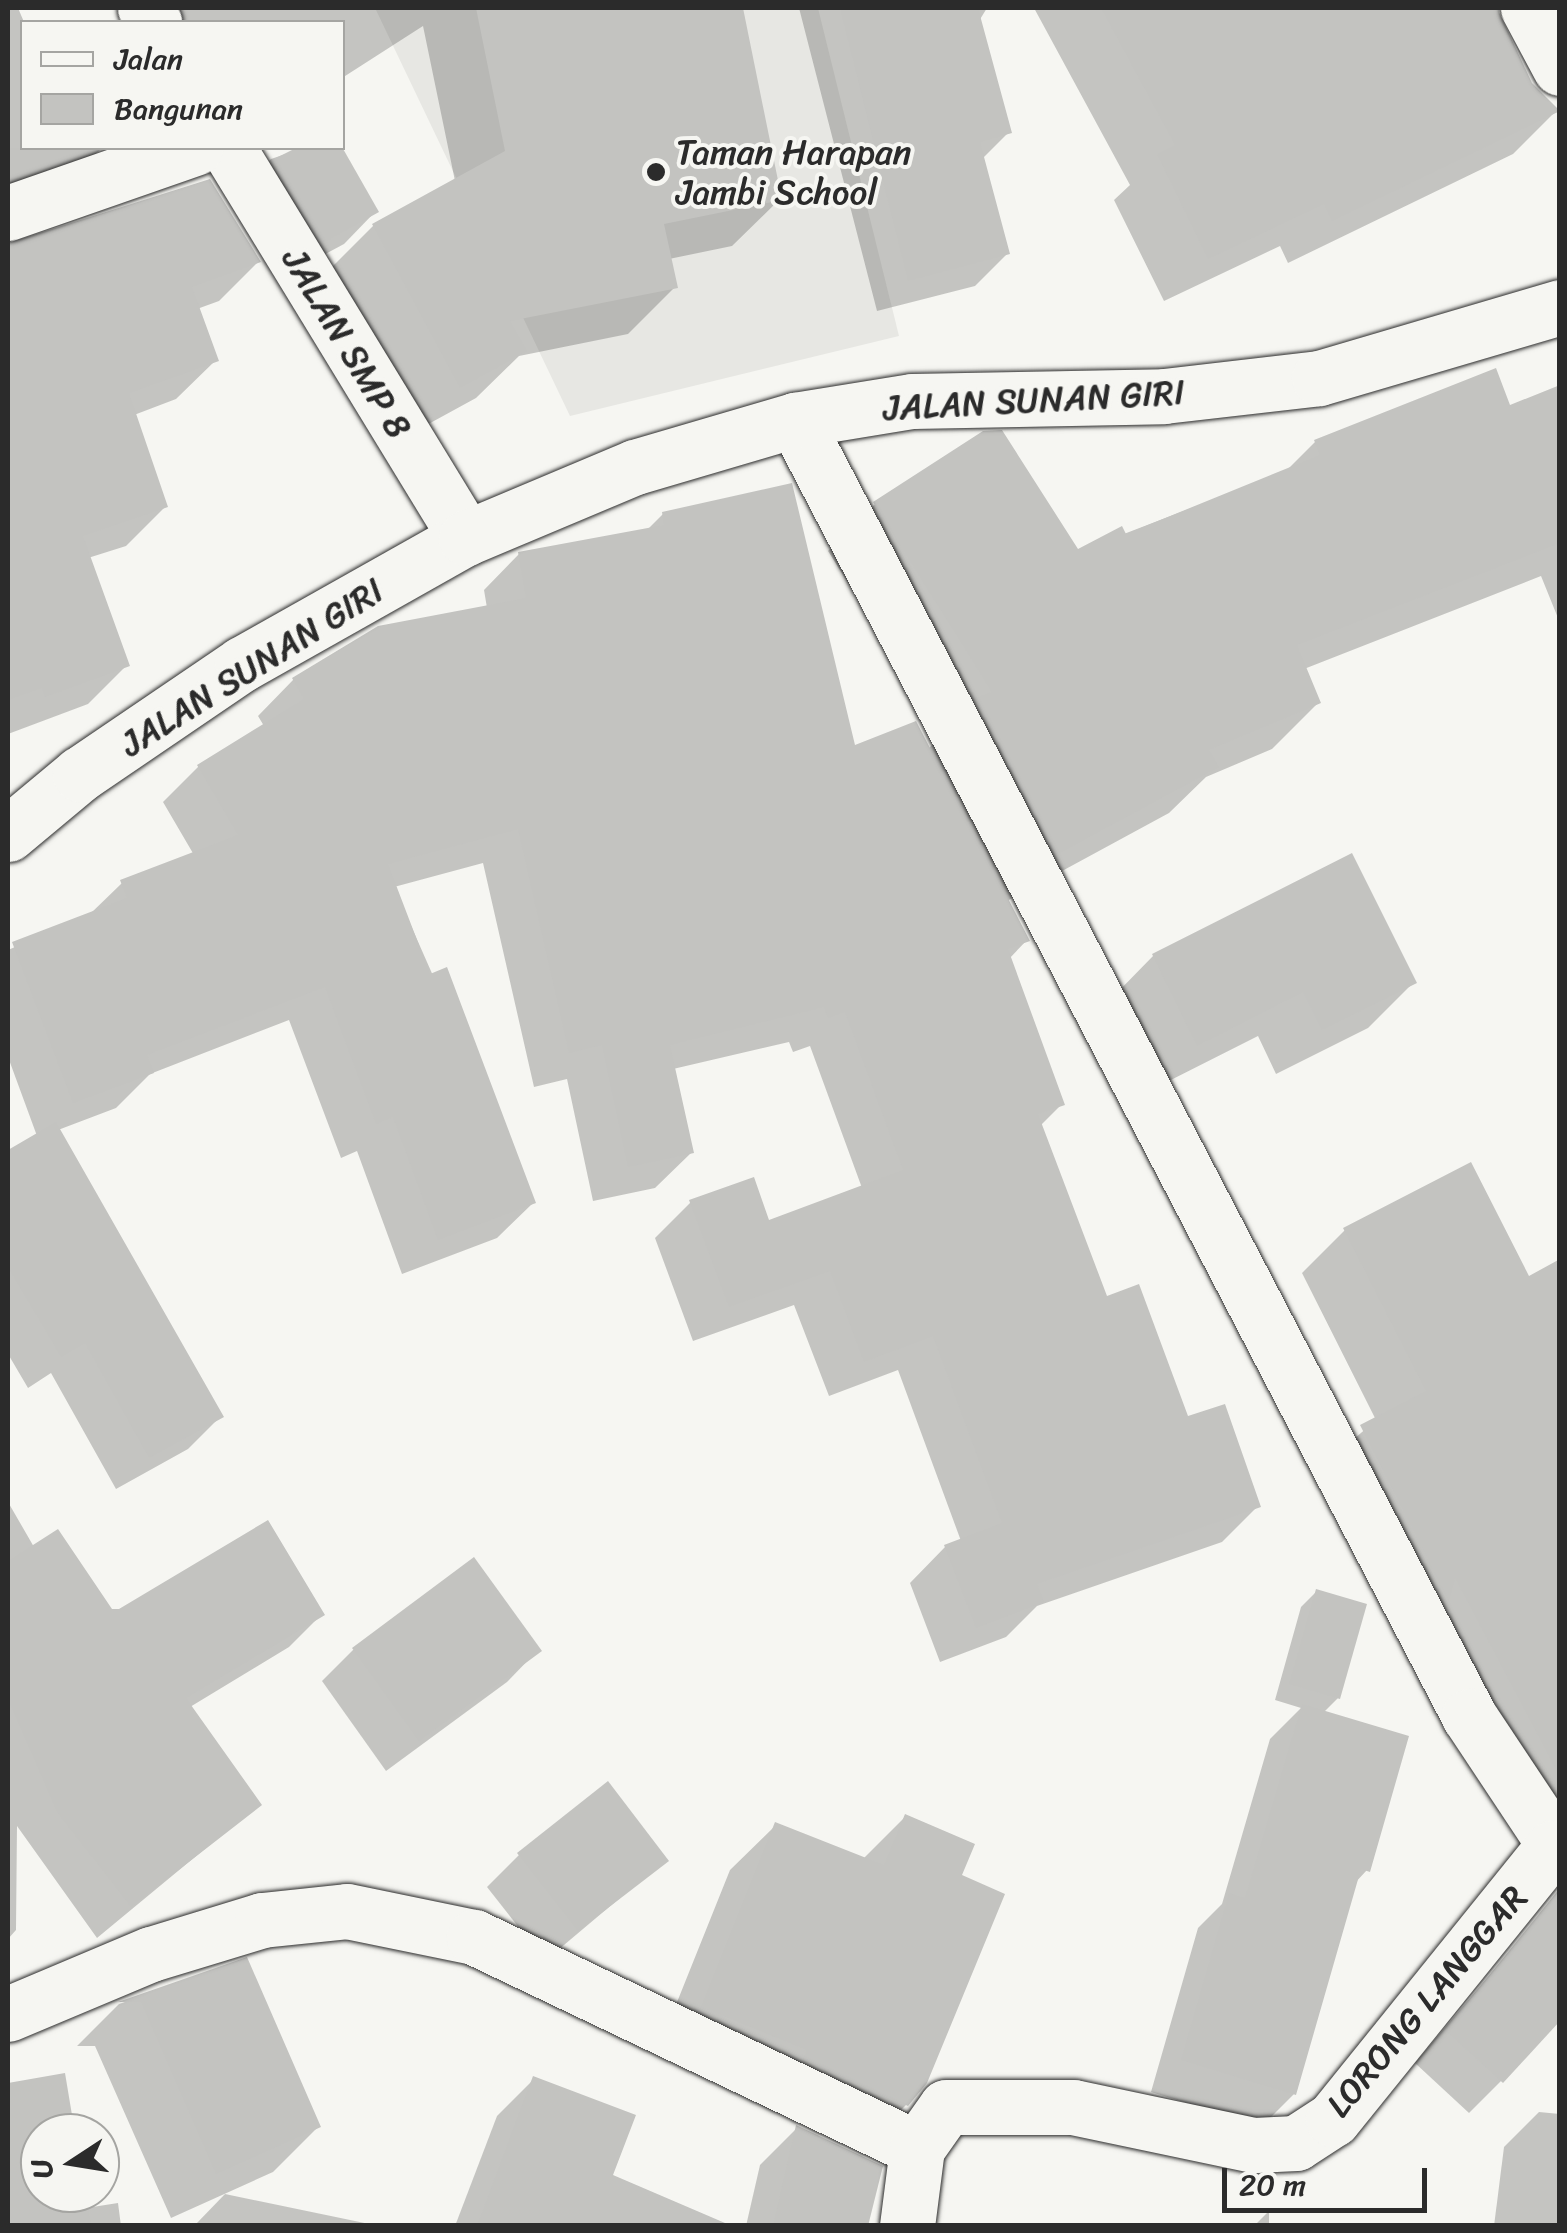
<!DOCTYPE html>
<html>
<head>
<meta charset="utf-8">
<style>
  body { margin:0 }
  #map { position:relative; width:1567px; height:2233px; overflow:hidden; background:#f6f6f2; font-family:Sriracha,sans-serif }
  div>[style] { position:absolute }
  .built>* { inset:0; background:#e7e7e3 }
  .shadow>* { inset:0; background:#0003 }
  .building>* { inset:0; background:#c3c3c0 }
  .roads { filter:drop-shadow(0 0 2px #2b2b2b) drop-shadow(0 0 2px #2b2b2b) }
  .minor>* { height:55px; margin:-27.5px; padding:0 27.5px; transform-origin:27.5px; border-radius:27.5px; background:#f6f6f2 }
  .dots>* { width:28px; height:28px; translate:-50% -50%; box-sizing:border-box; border:5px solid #f6f6f2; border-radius:50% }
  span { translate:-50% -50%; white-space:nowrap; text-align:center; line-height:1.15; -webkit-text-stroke:8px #f6f6f2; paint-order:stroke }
  .poi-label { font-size:35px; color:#2b2b2b }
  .left { translate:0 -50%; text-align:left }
  .street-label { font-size:35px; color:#2b2b2b }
  .frame { position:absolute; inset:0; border:10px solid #2b2b2b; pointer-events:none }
  .legend { position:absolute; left:20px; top:20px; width:325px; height:130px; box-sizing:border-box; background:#f6f6f2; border:2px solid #a5a5a2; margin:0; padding:12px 18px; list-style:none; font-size:30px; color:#2b2b2b }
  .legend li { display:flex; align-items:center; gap:20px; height:50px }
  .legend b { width:50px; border:2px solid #a5a5a2 }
  .north { position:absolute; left:20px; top:2113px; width:100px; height:100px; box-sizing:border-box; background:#f6f6f2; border:2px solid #a5a5a2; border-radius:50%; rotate:258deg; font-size:28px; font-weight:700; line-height:40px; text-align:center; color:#2b2b2b }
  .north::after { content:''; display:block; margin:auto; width:35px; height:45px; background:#2b2b2b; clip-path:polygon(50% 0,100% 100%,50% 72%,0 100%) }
  .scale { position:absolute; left:1222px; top:2168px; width:205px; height:45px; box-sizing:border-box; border:5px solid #2b2b2b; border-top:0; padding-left:12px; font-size:30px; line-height:35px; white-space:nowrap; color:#2b2b2b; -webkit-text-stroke:8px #f6f6f2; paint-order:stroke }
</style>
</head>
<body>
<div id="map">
  <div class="built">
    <i style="clip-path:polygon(375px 8px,818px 8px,899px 336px,570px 416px)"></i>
  </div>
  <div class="shadow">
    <i style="clip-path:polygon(8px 8px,18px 8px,24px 22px,22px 148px,102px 148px,65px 184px,8px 206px)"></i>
    <i style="clip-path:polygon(128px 8px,741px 8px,780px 199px,732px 246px,669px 259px,675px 287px,628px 334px,519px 356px,476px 398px,412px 433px,326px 273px,373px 226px,455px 181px,423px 26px,342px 78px,342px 22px,137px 22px)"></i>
    <i style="clip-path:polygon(799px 8px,987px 8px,979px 21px,1009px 132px,982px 159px,1007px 254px,975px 286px,877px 311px)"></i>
    <i style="clip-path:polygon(1034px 8px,1195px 8px,1202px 21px,1230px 8px,1499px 8px,1498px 23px,1530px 84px,1556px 111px,1513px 154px,1288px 263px,1280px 246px,1164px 301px,1114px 200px,1130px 185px)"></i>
    <i style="clip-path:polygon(303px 148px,340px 148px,375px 212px,344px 244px,290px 273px,240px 191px,271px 159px)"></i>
    <i style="clip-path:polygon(8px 243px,258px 262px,219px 301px,197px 309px,216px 360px,176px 399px,134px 415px,166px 506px,126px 546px,88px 558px,127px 665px,88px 704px,8px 734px)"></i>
    <i style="clip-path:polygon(1560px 388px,1560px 623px,1541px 576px,1304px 669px,1318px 703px,1272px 749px,1206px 777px,1169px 813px,1007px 901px,1027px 940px,1009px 959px,1062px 1104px,1040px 1126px,1106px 1299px,1186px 1420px,1258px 1506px,1222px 1542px,1037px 1606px,1006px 1637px,940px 1662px,910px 1583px,945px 1547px,961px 1541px,898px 1370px,829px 1396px,794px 1305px,693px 1341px,655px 1238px,691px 1202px,768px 1224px,862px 1188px,810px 1046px,793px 1052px,789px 1042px,673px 1069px,691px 1153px,655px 1188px,593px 1201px,567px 1079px,534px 1087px,483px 863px,394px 887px,533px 1203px,497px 1238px,402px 1274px,357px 1151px,341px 1158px,289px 1020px,150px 1074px,116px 1108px,58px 1130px,221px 1416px,188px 1449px,116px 1489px,51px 1373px,28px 1388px,8px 1354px,8px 1153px,37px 1136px,8px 1057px,8px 950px,89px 915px,122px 883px,194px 855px,163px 802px,198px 767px,264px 726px,258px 716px,293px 680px,487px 608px,484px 590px,519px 554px,647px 530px,663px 514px,854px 748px,928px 749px,943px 734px,828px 551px,875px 504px,1077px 552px,1285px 472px,1315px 442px,1509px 408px)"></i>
    <i style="clip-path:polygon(1351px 857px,1413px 983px,1368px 1028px,1276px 1074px,1258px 1036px,1151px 1090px,1108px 1002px,1153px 956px)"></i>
    <i style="clip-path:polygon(1345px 1230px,1560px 1430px,1560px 1796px,1516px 1819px,1318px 1470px,1376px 1420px,1302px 1273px)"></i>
    <i style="clip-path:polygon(8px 1502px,34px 1547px,111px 1611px,322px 1614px,289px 1647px,190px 1707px,259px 1804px,97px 1938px,17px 1826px,16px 1930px,8px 1939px)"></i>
    <i style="clip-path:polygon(1317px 1591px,1338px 1698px,1323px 1713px,1367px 1870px,1354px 1884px,1294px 2094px,1262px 2126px,1151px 2092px,1198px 1928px,1222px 1904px,1270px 1739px,1301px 1708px,1275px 1700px,1301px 1607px)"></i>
    <i style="clip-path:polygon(353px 1650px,538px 1650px,507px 1682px,386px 1771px,322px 1681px)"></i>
    <i style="clip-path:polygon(905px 1817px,959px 1877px,907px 2104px,861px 2150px,760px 2105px,764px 2095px,657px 2052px,730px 1870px,776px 1825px,863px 1859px)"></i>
    <i style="clip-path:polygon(519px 1855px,665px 1860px,545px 1961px,487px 1887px)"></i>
    <i style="clip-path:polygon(1543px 1912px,1501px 2081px,1469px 2113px,1415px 2063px)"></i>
    <i style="clip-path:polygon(245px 1961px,318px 2127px,273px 2172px,171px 2218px,95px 2046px,77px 2046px,119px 2004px)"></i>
    <i style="clip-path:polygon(63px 2076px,73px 2133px,40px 2133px,40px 2193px,83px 2193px,86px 2208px,118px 2203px,121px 2226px,8px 2226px,8px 2086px)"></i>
    <i style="clip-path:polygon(534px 2079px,610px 2177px,639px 2226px,455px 2226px,497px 2116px)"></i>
    <i style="clip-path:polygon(1539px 2112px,1560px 2114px,1560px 2226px,1494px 2226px,1504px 2147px)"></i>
    <i style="clip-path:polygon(797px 2128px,866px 2226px,746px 2226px,760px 2165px)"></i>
    <i style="clip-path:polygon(225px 2194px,379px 2226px,194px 2226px)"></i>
    <i style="clip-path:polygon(1269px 2211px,1269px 2226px,1254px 2226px)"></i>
  </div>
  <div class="building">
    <i style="clip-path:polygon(476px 8px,743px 8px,782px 200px,664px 224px,678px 288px,510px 321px,527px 351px,460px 388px,372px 224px,505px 151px)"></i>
    <i style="clip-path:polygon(840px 8px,978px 8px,1012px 133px,980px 142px,1010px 254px,908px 281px)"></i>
    <i style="clip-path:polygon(1101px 8px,1497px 8px,1532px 83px,1560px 111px,1332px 221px,1324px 204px,1208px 259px,1157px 154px,1175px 145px)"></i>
    <i style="clip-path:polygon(342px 147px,379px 212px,323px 243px,272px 160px,296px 148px)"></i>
    <i style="clip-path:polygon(8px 148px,101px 148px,8px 180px)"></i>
    <i style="clip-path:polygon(210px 179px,261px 262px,192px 287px,219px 361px,129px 393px,168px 507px,83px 536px,130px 666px,45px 697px,42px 688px,8px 700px,8px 243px)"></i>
    <i style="clip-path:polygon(1496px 368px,1510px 405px,1560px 385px,1560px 543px,1297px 645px,1321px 703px,1209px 750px,1219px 767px,1056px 855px,975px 698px,992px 692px,873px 502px,983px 431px,1002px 430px,1078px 549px,1122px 526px,1126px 534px,1320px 455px,1314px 440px)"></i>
    <i style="clip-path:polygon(792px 483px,855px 745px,916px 721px,1030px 941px,1008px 949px,1065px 1105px,1038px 1114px,1107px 1296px,1139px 1284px,1188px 1416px,1225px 1404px,1261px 1507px,1037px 1584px,1044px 1602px,976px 1628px,944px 1545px,1002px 1523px,933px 1336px,864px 1362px,830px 1271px,729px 1307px,689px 1200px,754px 1177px,769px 1220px,903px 1170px,845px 1012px,828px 1018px,824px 1007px,670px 1045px,694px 1153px,628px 1167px,602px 1045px,569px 1053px,518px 829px,388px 864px,430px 974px,447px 967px,536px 1203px,438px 1240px,393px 1117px,376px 1124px,325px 987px,147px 1055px,154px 1073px,73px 1103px,12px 942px,127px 898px,120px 880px,238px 835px,197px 765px,304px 699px,292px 678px,378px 626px,526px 598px,518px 552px,664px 525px,662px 512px)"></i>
    <i style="clip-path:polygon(1352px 853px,1417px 983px,1322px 1030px,1303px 992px,1197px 1046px,1152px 954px)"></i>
    <i style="clip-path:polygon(56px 1122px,224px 1417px,149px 1458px,85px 1343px,61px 1357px,8px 1267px,8px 1150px)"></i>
    <i style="clip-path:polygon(1471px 1162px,1529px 1276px,1560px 1259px,1560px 1777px,1455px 1578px,1449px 1601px,1360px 1425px,1426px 1391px,1343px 1228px)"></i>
    <i style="clip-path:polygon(268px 1520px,325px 1615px,186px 1698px,262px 1805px,131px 1907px,57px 1812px,8px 1699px,8px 1561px,58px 1529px,112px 1609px,119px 1609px)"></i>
    <i style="clip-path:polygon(474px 1557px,542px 1651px,419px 1741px,352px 1648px)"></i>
    <i style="clip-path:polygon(1316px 1589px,1367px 1604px,1340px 1699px,1289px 1684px)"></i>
    <i style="clip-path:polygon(1302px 1704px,1409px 1736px,1370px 1872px,1361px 1869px,1296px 2095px,1181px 2060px,1229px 1893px,1245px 1898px)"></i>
    <i style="clip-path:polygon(608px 1781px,669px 1861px,578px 1931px,517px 1853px)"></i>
    <i style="clip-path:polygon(905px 1814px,975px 1844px,962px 1875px,1005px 1894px,927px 2083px,908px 2106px,803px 2059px,807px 2050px,701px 2007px,775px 1822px,884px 1865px)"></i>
    <i style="clip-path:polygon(1560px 1888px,1560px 2021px,1503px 2083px,1445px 2030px)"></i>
    <i style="clip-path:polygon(247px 1957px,321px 2127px,216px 2174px,141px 2002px,118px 2002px)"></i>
    <i style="clip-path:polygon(65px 2073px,75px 2133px,40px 2133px,40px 2193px,86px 2193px,91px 2226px,8px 2226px,8px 2083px)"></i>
    <i style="clip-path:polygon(533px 2076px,636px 2115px,613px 2175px,732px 2226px,477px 2226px)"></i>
    <i style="clip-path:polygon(796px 2125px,883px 2166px,868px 2226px,773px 2226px)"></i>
  </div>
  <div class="roads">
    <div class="minor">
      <i style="left:145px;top:8px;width:17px;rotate:57deg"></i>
      <i style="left:1528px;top:8px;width:68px;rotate:61.9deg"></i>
      <i style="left:228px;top:148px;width:457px;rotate:58.6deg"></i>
      <i style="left:8px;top:213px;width:198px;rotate:-19.2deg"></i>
      <i style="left:795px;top:420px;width:1461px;rotate:62.52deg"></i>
      <i style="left:1469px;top:1716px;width:164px;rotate:56.4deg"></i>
      <i style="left:8px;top:834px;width:94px;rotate:-39.8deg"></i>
      <i style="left:80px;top:774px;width:196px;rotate:-34.2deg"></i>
      <i style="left:242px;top:664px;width:257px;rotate:-29.4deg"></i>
      <i style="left:466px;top:538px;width:183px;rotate:-22.8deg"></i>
      <i style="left:635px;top:467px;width:167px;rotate:-16.4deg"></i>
      <i style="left:795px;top:420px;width:119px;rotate:-9.2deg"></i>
      <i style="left:912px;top:401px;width:252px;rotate:-1.1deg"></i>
      <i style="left:1164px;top:396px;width:156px;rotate:-6.6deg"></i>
      <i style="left:1319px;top:378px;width:251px;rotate:-16.4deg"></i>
      <i style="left:8px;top:2014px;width:155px;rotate:-22.8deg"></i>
      <i style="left:151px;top:1954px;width:116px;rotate:-17deg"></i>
      <i style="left:262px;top:1920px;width:85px;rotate:-6deg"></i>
      <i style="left:347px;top:1911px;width:130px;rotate:11.6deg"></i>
      <i style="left:474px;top:1937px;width:491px;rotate:25.5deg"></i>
      <i style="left:907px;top:2226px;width:79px;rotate:-82.7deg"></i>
      <i style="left:917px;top:2148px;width:50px;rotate:-54.7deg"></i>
      <i style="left:946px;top:2107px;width:127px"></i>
      <i style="left:1073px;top:2107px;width:185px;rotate:11.9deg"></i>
      <i style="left:1254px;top:2145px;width:42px;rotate:-2.7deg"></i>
      <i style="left:1296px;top:2143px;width:44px;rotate:-33deg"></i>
      <i style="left:1333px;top:2119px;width:348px;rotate:-51.1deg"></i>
    </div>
  </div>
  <div class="dots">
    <i style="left:656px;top:172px;background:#2b2b2b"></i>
  </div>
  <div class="poi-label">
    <span class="left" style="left:676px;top:172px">Taman Harapan<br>Jambi School</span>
  </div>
  <div class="street-label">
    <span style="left:347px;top:343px;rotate:59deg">JALAN SMP 8</span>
    <span style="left:1034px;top:400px;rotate:-3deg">JALAN SUNAN GIRI</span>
    <span style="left:252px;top:667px;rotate:-32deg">JALAN SUNAN GIRI</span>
    <span style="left:1426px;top:2001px;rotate:-50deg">LORONG LANGGAR</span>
  </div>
  <div class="frame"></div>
  <ul class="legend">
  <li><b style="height:12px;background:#f6f6f2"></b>Jalan</li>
  <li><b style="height:28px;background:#c3c3c0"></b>Bangunan</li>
  </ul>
  <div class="north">U</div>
  <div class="scale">20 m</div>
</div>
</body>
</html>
